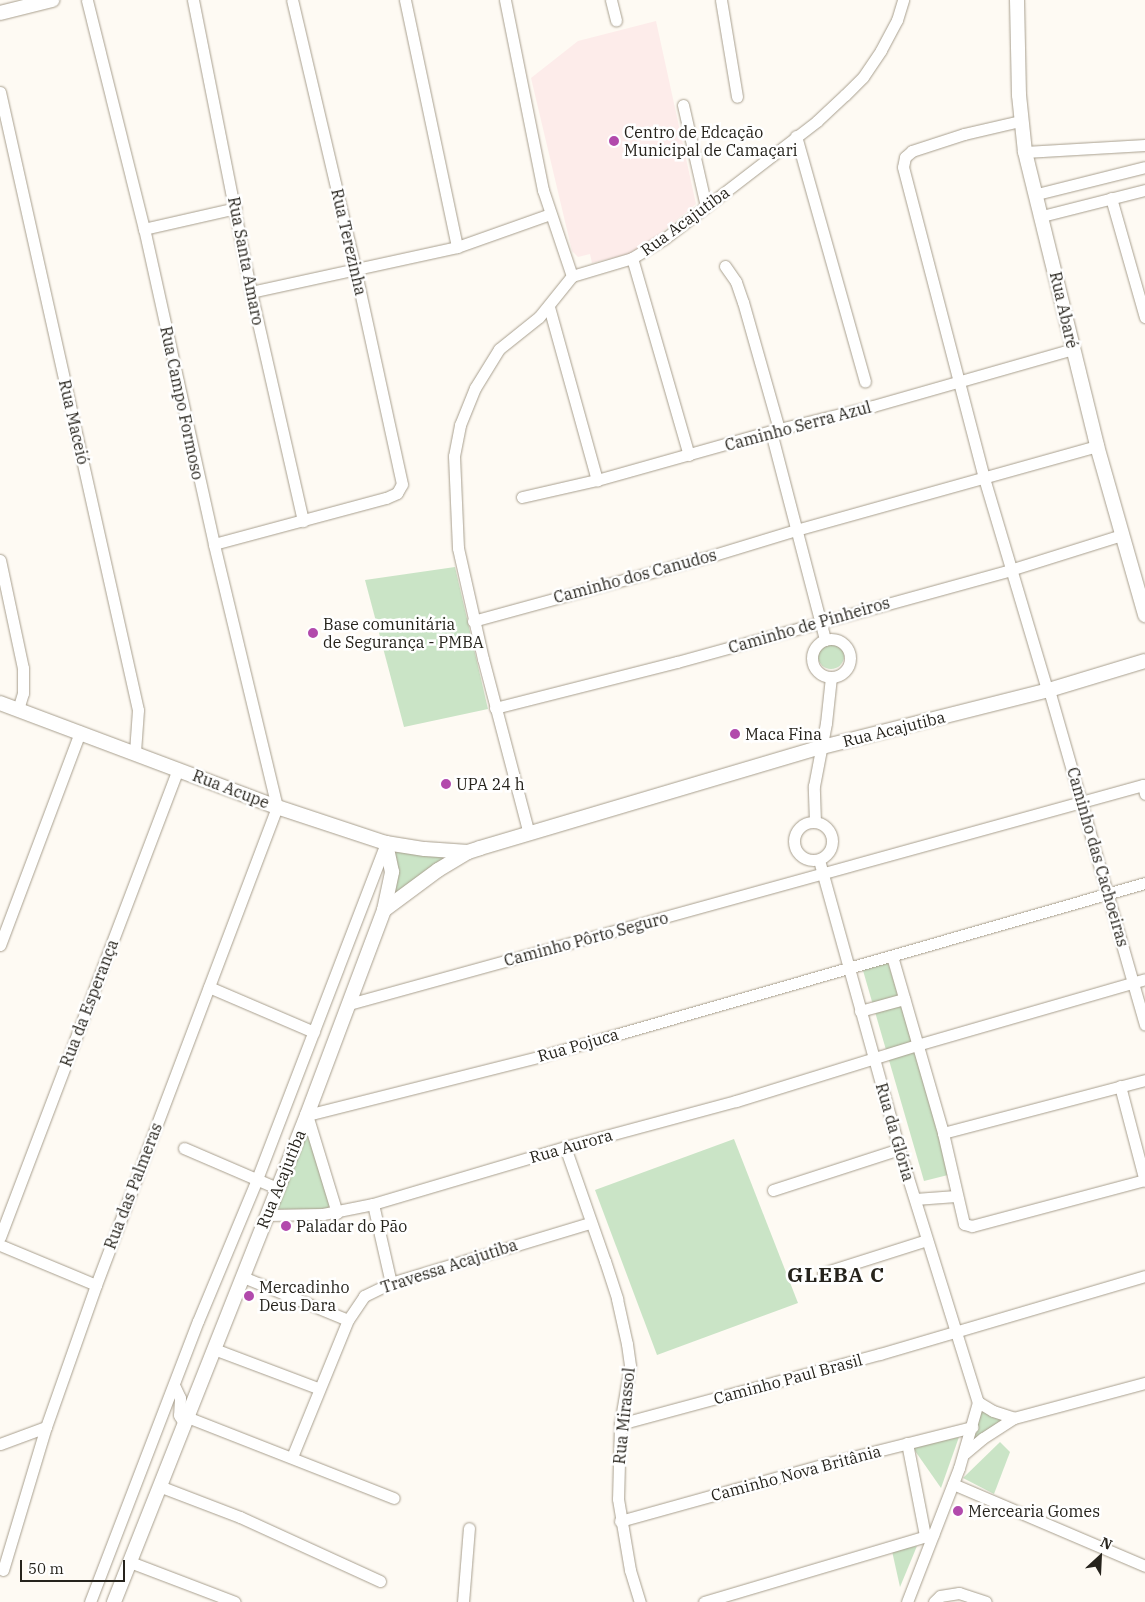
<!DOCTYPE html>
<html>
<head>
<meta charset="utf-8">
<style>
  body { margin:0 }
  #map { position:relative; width:1145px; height:1602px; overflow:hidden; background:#fefaf3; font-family:"IBM Plex Serif",serif }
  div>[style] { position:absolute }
  .education>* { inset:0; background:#fdecea }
  .green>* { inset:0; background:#cae4c6 }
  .round { border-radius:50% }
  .roads { filter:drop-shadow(0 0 1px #a89f8e) drop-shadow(0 0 1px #a89f8e) }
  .minor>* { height:11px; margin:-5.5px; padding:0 5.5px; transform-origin:5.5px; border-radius:5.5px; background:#fff }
  .minor>.ring { margin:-5.5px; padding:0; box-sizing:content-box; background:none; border:11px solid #fff; border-radius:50% }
  .tertiary>* { height:14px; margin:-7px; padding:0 7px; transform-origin:7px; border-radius:7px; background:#fff }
  .dots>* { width:14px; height:14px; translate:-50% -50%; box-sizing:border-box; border:2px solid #fff; border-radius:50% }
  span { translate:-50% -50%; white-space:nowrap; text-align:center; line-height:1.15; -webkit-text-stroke:5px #fff; paint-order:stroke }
  .poi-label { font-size:16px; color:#26231c }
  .left { translate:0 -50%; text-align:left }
  .street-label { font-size:16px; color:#26231c }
  .district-label { font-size:21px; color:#26231c; font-weight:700; letter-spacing:1px }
  .north { position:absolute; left:1075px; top:1532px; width:50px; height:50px; -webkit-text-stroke:4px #fff; paint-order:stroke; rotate:25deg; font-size:14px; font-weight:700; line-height:20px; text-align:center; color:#26231c }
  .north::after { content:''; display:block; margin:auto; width:18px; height:22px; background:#26231c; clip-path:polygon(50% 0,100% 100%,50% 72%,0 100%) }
  .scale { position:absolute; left:20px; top:1560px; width:105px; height:22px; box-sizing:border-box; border:2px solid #26231c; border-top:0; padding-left:6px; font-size:15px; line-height:18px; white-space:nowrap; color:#26231c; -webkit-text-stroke:4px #fff; paint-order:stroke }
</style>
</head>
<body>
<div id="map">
  <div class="education">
    <i style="clip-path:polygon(656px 21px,696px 204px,652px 240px,629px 254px,592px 263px,590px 254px,578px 257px,572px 251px,531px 78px,578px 41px)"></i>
  </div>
  <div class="green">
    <i style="clip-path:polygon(455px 567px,488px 709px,404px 727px,365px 580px)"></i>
    <i class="round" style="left:818px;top:643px;width:26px;height:26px"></i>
    <i style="clip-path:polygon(393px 847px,457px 853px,386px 907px)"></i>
    <i style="clip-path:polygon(887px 959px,952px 1174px,924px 1181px,862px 967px)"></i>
    <i style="clip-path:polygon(307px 1116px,338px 1207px,268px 1214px)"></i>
    <i style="clip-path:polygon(734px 1139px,798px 1303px,657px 1355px,595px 1190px)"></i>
    <i style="clip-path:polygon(982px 1409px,1007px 1419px,972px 1440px)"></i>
    <i style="clip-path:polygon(959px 1437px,941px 1488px,913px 1448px)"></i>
    <i style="clip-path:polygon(1000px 1442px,1010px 1452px,994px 1494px,963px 1478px)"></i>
    <i style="clip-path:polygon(917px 1546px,900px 1587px,892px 1551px)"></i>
  </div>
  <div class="roads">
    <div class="minor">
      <i style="left:193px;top:0;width:298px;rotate:78.8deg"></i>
      <i style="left:251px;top:292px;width:235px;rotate:77.2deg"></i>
      <i style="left:405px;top:0;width:252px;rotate:78.1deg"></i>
      <i style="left:505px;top:0;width:194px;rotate:78.7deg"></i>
      <i style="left:543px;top:190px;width:91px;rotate:71.4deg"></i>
      <i style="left:611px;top:0;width:21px;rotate:76deg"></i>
      <i style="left:721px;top:0;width:98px;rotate:80.6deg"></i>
      <i style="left:0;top:92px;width:633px;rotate:77.41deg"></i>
      <i style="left:138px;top:710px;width:42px;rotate:94.1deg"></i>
      <i style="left:683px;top:105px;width:104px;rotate:77.2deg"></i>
      <i style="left:1020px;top:121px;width:57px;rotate:166.9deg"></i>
      <i style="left:964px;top:134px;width:55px;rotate:161.9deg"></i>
      <i style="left:912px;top:151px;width:9px;rotate:139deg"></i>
      <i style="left:905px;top:157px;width:10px;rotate:101deg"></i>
      <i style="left:903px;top:167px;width:321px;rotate:75.4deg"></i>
      <i style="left:984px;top:478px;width:221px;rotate:73.4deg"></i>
      <i style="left:796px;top:136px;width:255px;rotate:74.3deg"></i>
      <i style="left:1025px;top:152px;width:120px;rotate:-3.3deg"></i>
      <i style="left:1037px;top:194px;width:111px;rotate:-14deg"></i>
      <i style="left:1111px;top:198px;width:124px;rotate:74.1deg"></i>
      <i style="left:1042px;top:216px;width:106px;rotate:-14.2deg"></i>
      <i style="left:144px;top:229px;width:94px;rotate:-12.9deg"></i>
      <i style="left:632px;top:258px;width:205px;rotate:73.9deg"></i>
      <i style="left:725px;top:266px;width:19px;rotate:55deg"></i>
      <i style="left:736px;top:282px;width:21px;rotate:71deg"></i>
      <i style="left:743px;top:302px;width:132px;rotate:74.2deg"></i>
      <i style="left:251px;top:292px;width:211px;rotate:-12.3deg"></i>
      <i style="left:457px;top:247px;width:99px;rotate:-19.5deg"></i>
      <i style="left:549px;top:307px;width:180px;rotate:74.5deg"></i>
      <i style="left:771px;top:432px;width:215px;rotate:75.4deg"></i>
      <i style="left:522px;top:497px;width:77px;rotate:-12.8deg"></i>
      <i style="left:597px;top:480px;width:189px;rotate:-15.7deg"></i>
      <i style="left:779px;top:429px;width:97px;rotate:-13.7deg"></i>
      <i style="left:873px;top:406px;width:208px;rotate:-15.9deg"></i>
      <i style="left:214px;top:544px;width:178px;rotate:-15deg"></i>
      <i style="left:386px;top:498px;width:12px;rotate:-24deg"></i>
      <i style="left:397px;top:493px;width:10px;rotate:-61deg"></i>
      <i style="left:402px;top:484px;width:221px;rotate:-102.3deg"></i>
      <i style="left:355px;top:268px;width:275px;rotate:-103.2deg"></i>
      <i style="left:0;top:560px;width:110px;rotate:78deg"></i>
      <i style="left:23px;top:668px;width:25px;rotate:90deg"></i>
      <i style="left:23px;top:693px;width:17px;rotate:107deg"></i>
      <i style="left:473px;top:621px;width:239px;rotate:-15.3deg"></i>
      <i style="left:704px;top:558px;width:96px;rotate:-16.9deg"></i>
      <i style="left:796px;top:530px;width:313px;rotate:-15.6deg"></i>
      <i class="ring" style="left:812px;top:639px;width:27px;height:27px"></i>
      <i style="left:1049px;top:690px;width:348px;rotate:74deg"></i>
      <i style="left:495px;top:708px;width:188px;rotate:-14.2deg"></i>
      <i style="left:677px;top:662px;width:345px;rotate:-15.4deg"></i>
      <i style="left:1010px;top:570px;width:117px;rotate:-17.4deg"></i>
      <i class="ring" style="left:794px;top:822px;width:27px;height:27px"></i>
      <i style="left:815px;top:822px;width:36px;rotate:-92deg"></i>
      <i style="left:814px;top:786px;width:64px;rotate:-79.2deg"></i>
      <i style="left:826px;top:723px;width:46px;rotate:-83.8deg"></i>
      <i style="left:529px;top:834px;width:181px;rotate:-104.7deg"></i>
      <i style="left:483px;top:659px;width:114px;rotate:-102.7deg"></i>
      <i style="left:458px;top:548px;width:92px;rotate:-92.5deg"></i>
      <i style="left:454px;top:456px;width:32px;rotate:-79deg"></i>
      <i style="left:460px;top:425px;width:40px;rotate:-68deg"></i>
      <i style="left:475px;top:388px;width:46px;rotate:-58.4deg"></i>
      <i style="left:499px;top:349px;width:51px;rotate:-38.7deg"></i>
      <i style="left:539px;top:317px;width:53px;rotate:-51.2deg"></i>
      <i style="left:572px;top:276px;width:63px;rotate:-16.7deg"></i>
      <i style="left:632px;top:258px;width:37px;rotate:-31deg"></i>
      <i style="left:664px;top:239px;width:193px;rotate:-37.6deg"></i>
      <i style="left:817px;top:121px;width:38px;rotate:-43deg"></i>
      <i style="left:845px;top:95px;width:25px;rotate:-45deg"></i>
      <i style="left:863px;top:77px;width:32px;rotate:-56deg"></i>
      <i style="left:881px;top:50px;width:34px;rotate:-62deg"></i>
      <i style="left:897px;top:20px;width:21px;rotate:-73deg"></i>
      <i style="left:819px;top:860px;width:300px;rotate:74.5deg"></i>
      <i style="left:899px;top:1149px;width:265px;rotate:72.7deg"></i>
      <i style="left:0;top:945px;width:228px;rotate:-69.4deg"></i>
      <i style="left:892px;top:956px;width:184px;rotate:73.9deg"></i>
      <i style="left:943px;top:1133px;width:93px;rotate:77deg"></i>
      <i style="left:964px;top:1224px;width:8px;rotate:14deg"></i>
      <i style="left:972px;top:1226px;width:179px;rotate:-14.9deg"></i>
      <i style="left:209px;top:987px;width:114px;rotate:23.2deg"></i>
      <i style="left:349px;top:1004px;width:824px;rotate:-15.42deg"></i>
      <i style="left:1143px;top:785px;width:9px;rotate:77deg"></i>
      <i style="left:860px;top:1011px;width:46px;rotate:-15.3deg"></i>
      <i style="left:1120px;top:1086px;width:98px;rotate:75.3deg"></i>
      <i style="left:943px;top:1133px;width:209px;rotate:-14.7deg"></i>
      <i style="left:565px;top:1147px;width:121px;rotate:70.7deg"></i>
      <i style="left:605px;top:1261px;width:40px;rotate:72deg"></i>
      <i style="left:617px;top:1299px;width:46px;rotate:77.5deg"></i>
      <i style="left:627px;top:1344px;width:22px;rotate:82deg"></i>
      <i style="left:630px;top:1366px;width:59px;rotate:99.8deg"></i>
      <i style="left:620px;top:1424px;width:75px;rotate:91.5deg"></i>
      <i style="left:618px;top:1499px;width:72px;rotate:80.4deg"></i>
      <i style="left:630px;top:1570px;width:34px;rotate:73deg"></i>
      <i style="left:184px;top:1148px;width:101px;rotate:23.3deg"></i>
      <i style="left:773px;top:1190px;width:133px;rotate:-18deg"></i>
      <i style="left:915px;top:1199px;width:41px;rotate:-4.2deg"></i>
      <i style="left:373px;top:1204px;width:81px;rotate:77.2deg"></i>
      <i style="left:337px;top:1213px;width:102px;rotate:-107deg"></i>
      <i style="left:307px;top:1115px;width:245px;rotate:-14.1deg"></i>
      <i style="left:545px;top:1055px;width:624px;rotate:-16deg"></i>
      <i style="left:267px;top:1215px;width:56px;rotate:-1deg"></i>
      <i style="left:323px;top:1214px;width:51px;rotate:-11.3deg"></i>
      <i style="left:373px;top:1204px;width:200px;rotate:-16.5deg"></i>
      <i style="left:565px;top:1147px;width:177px;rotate:-15.1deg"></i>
      <i style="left:736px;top:1101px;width:189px;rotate:-17.2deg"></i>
      <i style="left:917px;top:1045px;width:237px;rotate:-16.1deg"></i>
      <i style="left:0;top:1237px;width:501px;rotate:-69.18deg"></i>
      <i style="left:0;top:1245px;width:104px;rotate:22.6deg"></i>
      <i style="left:823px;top:1273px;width:109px;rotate:-17.6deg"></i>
      <i style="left:243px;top:1277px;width:113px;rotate:22.3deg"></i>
      <i style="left:214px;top:1349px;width:111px;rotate:20.6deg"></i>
      <i style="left:174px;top:1385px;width:14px;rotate:65deg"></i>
      <i style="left:180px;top:1398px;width:17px;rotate:93deg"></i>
      <i style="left:179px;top:1415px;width:9px;rotate:58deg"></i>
      <i style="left:978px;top:1402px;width:17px;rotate:31deg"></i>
      <i style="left:993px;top:1411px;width:22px;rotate:18deg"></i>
      <i style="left:187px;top:1417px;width:222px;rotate:21.4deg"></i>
      <i style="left:620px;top:1424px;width:269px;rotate:-15.1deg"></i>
      <i style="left:880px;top:1354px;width:276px;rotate:-16.4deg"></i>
      <i style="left:907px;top:1443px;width:95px;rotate:79deg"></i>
      <i style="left:0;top:1444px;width:49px;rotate:-20.3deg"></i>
      <i style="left:965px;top:1453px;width:23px;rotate:-40deg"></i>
      <i style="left:983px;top:1438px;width:37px;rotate:-33deg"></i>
      <i style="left:1014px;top:1418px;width:136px;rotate:-15deg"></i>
      <i style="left:292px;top:1457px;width:148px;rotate:-67.8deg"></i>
      <i style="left:348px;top:1320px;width:29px;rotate:-56deg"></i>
      <i style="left:364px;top:1296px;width:30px;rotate:-26deg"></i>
      <i style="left:391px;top:1283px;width:208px;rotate:-16.8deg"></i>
      <i style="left:953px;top:1484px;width:209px;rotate:23.1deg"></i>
      <i style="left:159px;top:1486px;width:87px;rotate:20.9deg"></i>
      <i style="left:240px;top:1517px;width:154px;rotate:24.6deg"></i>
      <i style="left:620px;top:1521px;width:213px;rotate:-15.5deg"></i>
      <i style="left:825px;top:1464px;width:152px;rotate:-14.1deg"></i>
      <i style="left:130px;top:1562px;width:112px;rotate:20.9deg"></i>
      <i style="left:3px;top:1570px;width:149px;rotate:-73.3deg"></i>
      <i style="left:46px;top:1427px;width:151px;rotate:-70.6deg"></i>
      <i style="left:96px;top:1285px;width:511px;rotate:-69.26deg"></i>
      <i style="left:277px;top:807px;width:270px;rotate:-103.5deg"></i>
      <i style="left:214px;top:544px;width:323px;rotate:-102.5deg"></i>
      <i style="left:144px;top:229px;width:236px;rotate:-104deg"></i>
      <i style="left:90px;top:1602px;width:301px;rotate:-69deg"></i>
      <i style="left:198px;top:1321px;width:154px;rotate:-67.4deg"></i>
      <i style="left:257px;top:1179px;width:360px;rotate:-69deg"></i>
      <i style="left:463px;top:1602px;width:74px;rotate:-85.4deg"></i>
      <i style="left:704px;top:1602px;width:239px;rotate:-16.5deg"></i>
      <i style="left:907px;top:1602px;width:144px;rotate:-68.8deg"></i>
      <i style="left:959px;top:1468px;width:69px;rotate:-73.9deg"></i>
      <i style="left:934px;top:1602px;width:8px;rotate:-45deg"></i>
      <i style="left:940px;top:1596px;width:19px;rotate:-9deg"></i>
      <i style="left:959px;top:1593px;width:28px;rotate:18deg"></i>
    </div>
    <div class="tertiary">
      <i style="left:1017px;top:0;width:95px;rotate:88.8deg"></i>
      <i style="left:1019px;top:95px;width:57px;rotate:84deg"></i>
      <i style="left:1025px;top:152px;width:303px;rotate:76.2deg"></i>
      <i style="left:1097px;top:446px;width:176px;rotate:74.1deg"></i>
      <i style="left:0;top:13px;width:54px;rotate:-14deg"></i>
      <i style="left:0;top:703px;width:296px;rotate:20.6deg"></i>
      <i style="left:277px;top:807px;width:115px;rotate:18.3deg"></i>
      <i style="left:386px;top:843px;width:39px;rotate:9deg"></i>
      <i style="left:425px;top:849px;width:43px;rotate:4deg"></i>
      <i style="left:384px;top:910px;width:39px;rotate:-78deg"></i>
      <i style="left:392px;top:872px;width:30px;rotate:-102deg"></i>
      <i style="left:114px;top:1602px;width:524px;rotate:-68.38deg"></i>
      <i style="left:307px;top:1115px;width:219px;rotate:-69.4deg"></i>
      <i style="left:384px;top:910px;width:67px;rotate:-36.5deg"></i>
      <i style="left:438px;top:870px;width:35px;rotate:-31deg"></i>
      <i style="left:468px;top:852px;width:13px;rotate:-18deg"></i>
      <i style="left:480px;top:848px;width:357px;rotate:-16.5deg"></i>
      <i style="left:822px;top:747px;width:234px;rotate:-14.1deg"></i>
      <i style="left:1049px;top:690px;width:100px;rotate:-16.8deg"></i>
    </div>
  </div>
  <div class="dots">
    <i style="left:614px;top:141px;background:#b24aac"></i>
    <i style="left:313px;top:633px;background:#b24aac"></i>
    <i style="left:735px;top:734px;background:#b24aac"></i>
    <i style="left:446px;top:784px;background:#b24aac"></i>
    <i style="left:286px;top:1226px;background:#b24aac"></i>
    <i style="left:249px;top:1296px;background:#b24aac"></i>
    <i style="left:958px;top:1511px;background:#b24aac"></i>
  </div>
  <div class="poi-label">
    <span class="left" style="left:624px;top:141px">Centro de Edcação<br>Municipal de Camaçari</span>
    <span class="left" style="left:323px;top:633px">Base comunitária<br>de Segurança - PMBA</span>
    <span class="left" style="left:745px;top:734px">Maca Fina</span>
    <span class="left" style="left:456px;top:784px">UPA 24 h</span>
    <span class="left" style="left:296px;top:1226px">Paladar do Pão</span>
    <span class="left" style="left:259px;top:1296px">Mercadinho<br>Deus Dara</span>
    <span class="left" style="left:968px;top:1511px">Mercearia Gomes</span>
  </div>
  <div class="street-label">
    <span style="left:685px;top:221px;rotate:-36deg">Rua Acajutiba</span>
    <span style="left:349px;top:242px;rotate:77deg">Rua Terezinha</span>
    <span style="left:246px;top:261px;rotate:79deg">Rua Santa Amaro</span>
    <span style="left:1064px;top:310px;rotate:77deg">Rua Abaré</span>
    <span style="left:182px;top:403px;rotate:78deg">Rua Campo Formoso</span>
    <span style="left:74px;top:422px;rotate:77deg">Rua Maceió</span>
    <span style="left:798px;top:426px;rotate:-15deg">Caminho Serra Azul</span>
    <span style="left:635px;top:576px;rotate:-15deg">Caminho dos Canudos</span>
    <span style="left:809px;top:625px;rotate:-16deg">Caminho de Pinheiros</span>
    <span style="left:894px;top:729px;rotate:-14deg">Rua Acajutiba</span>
    <span style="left:231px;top:789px;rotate:21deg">Rua Acupe</span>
    <span style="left:1098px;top:857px;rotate:74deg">Caminho das Cachoeiras</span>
    <span style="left:586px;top:939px;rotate:-15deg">Caminho Pôrto Seguro</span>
    <span style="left:89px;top:1003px;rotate:-69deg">Rua da Esperança</span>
    <span style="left:578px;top:1045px;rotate:-16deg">Rua Pojuca</span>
    <span style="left:895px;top:1132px;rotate:74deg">Rua da Glória</span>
    <span style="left:571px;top:1146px;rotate:-16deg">Rua Aurora</span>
    <span style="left:281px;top:1179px;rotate:-68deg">Rua Acajutiba</span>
    <span style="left:133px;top:1186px;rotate:-69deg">Rua das Palmeras</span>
    <span style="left:449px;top:1266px;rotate:-18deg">Travessa Acajutiba</span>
    <span style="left:788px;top:1379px;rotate:-15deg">Caminho Paul Brasil</span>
    <span style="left:624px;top:1416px;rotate:-84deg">Rua Mirassol</span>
    <span style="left:796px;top:1473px;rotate:-15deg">Caminho Nova Britânia</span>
  </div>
  <div class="district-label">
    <span style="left:836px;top:1274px">GLEBA C</span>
  </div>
  <div class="north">N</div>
  <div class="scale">50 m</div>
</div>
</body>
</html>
